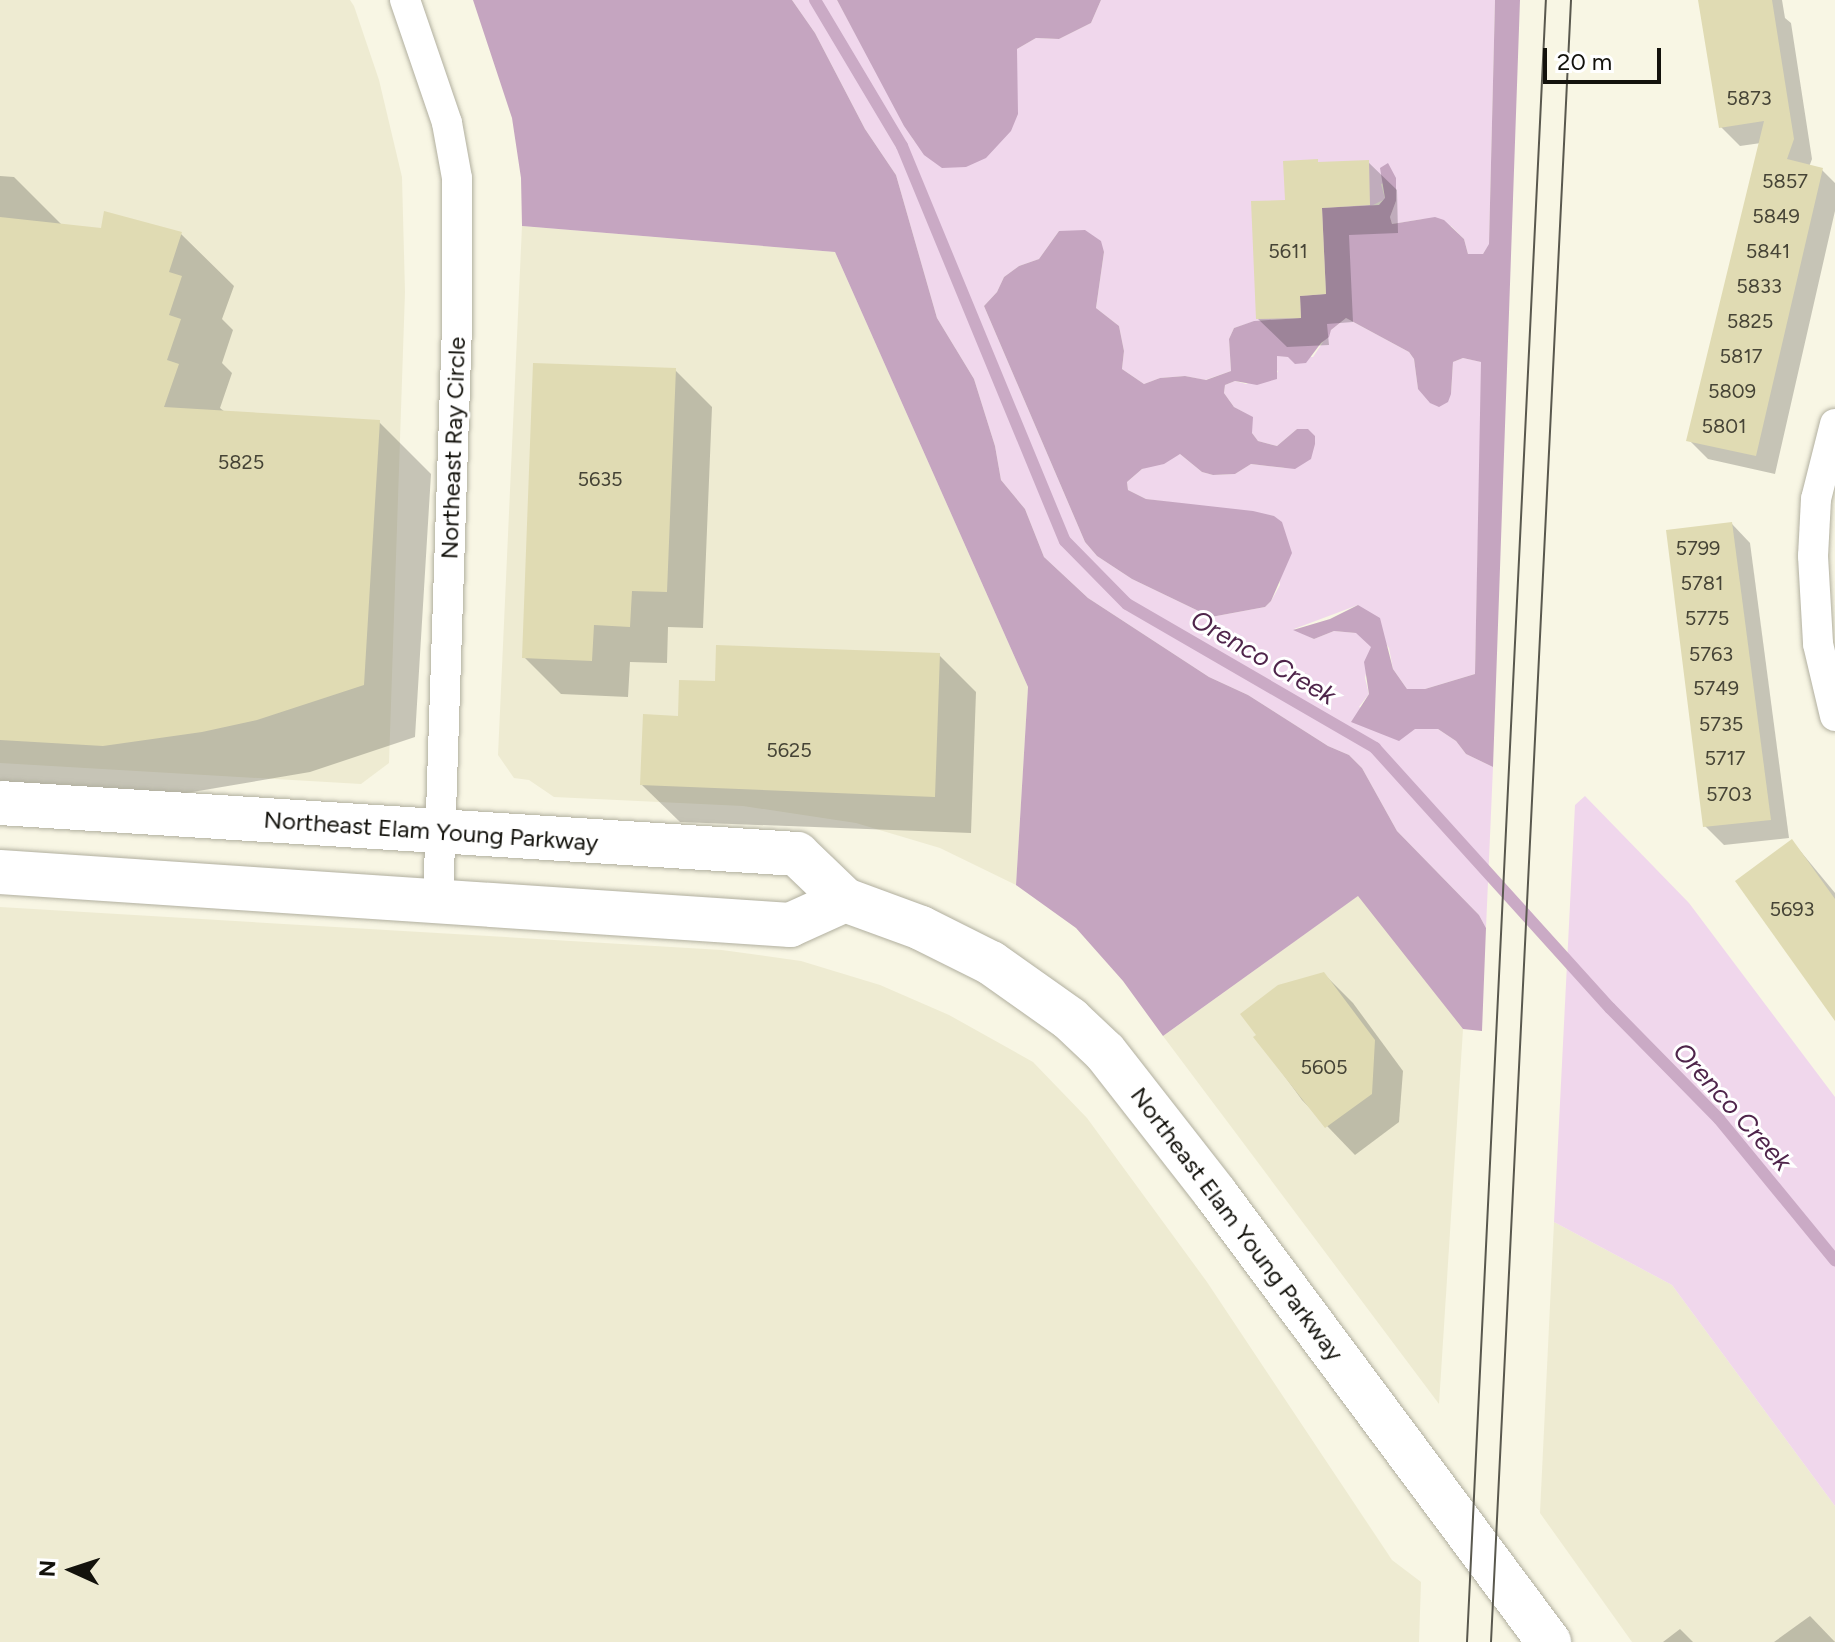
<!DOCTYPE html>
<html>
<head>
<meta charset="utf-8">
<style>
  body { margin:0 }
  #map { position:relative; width:1835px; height:1642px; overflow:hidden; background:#f8f6e4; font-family:Figtree,sans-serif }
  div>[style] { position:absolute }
  .built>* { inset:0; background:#eeebd2 }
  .green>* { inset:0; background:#f0d7ec }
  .forest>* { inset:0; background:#c5a5c0 }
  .shadow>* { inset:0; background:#0003 }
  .stream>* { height:12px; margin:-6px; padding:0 6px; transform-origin:6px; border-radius:6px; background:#caaac5 }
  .building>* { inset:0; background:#e0dbb3 }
  .roads { filter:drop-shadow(0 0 2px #b1af9f) drop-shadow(0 0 2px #b1af9f) }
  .street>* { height:30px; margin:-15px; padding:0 15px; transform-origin:15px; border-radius:15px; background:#fff }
  .secondary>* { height:44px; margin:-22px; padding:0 22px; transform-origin:22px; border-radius:22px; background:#fff }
  .tram>* { height:2px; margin:-1px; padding:0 1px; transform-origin:1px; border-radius:1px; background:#59584e }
  span { translate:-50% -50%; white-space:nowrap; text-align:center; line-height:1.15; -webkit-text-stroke:6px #fff; paint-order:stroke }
  .number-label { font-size:20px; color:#464436 }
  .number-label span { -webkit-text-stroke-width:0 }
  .street-label { font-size:24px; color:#13120c }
  .water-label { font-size:26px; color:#4f254b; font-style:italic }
  .north { position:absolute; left:32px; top:1530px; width:80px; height:80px; -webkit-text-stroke:6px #fff; paint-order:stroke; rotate:273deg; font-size:22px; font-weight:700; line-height:32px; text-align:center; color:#13120c }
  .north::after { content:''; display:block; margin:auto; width:28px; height:36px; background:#13120c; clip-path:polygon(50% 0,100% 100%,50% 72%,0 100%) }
  .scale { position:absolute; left:1543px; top:48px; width:118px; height:36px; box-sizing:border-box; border:4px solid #13120c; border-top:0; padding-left:10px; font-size:24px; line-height:28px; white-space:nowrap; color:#13120c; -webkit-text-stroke:6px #fff; paint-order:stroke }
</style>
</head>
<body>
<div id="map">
  <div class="built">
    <i style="clip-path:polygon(0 0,350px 0,354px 6px,379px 80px,402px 177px,405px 292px,389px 763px,361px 784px,0 763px)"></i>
    <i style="clip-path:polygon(522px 226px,835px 252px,1028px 687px,1016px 885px,940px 848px,856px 823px,743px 806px,554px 797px,529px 780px,514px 778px,498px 755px)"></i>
    <i style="clip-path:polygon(1359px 895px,1463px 1029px,1439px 1404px,1163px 1036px)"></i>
    <i style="clip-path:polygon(0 907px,722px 950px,801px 961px,880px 985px,949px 1015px,1033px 1062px,1087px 1118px,1207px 1282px,1392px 1560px,1421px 1582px,1419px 1642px,0 1642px)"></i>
    <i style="clip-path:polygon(1554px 1222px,1672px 1285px,1835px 1506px,1835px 1642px,1632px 1642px,1540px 1513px)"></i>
  </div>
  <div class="green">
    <i style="clip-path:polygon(792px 0,837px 0,914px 141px,1015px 81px,1017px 49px,1036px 38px,1059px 39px,1091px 23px,1101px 0,1495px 0,1489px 245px,1483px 254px,1468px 254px,1464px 239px,1451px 226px,1423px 219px,1392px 224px,1390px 217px,1396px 201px,1396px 178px,1381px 184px,1385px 199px,1371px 206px,1326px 294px,1301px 318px,1255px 321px,1234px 328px,1229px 339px,1231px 371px,1205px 380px,1185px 376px,1160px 378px,1144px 384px,1122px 369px,1124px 351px,1119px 326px,1096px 308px,1104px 252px,1059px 231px,1039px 259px,1019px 266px,1004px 277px,997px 292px,984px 306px,1085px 542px,1097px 556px,1132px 579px,1211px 617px,1265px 607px,1271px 601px,1280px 585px,1274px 516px,1146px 499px,1128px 490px,1127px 482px,1142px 469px,1180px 454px,1202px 472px,1213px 475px,1235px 474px,1251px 464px,1284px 468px,1308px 430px,1297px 429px,1277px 446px,1258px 441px,1252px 433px,1252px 417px,1234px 407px,1224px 393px,1225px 385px,1235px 381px,1246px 384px,1278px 372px,1274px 364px,1277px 356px,1313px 357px,1331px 330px,1346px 318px,1409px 352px,1414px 359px,1418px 389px,1451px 394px,1453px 362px,1463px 358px,1482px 362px,1475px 674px,1425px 689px,1407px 689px,1393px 669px,1389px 648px,1358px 605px,1294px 629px,1314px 639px,1334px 631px,1357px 633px,1372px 647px,1365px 678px,1369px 694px,1359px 707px,1415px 729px,1438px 729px,1456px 741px,1466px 754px,1493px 767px,1486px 928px,1479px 915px,1397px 831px,1362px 768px,1349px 755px,1328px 746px,1248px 695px,1209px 677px,1088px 598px,1044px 557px,1025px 509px,1001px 480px,995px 446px,974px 379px,937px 318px,896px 175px,865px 129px,815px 33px)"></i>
    <i style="clip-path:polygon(1585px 796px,1689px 903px,1835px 1097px,1835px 1506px,1672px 1285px,1554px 1222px,1575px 805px)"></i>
  </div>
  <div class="forest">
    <i style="clip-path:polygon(473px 0,792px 0,815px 33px,865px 129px,896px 175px,937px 318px,974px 379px,995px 446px,1001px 480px,1025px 509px,1044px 557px,1088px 598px,1209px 677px,1248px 695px,1328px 746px,1349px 755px,1362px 768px,1397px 831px,1479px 915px,1486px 928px,1482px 1031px,1463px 1029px,1358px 896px,1163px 1036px,1123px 981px,1076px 928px,1016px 885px,1028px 687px,835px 252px,522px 226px,521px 178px,512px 118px)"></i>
    <i style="clip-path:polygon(837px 0,1101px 0,1091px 23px,1059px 39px,1036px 38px,1017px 49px,1018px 114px,1011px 131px,986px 158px,966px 167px,942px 168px,924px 155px,904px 126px)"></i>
    <i style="clip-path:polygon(1495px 0,1520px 0,1493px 767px,1466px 754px,1456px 741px,1438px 729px,1415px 729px,1399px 741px,1351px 722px,1369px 694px,1364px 662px,1371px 647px,1356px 633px,1334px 631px,1314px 639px,1293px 630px,1330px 619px,1358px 605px,1380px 618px,1393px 669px,1407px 689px,1425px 689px,1475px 674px,1481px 362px,1463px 358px,1453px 362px,1451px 394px,1448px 402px,1439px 407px,1430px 403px,1418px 389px,1414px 359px,1409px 352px,1346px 318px,1331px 330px,1329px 337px,1321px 343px,1306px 363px,1295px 364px,1288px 357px,1277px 356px,1277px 379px,1257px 385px,1235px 381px,1225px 385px,1224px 393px,1234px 407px,1253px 417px,1252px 433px,1258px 441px,1277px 446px,1297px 429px,1308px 429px,1315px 436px,1315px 444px,1311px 459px,1295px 469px,1251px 464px,1235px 474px,1213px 475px,1202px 472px,1180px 454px,1164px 464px,1142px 469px,1127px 482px,1128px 490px,1146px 499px,1253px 511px,1274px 516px,1282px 522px,1292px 553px,1271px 601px,1265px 607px,1211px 617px,1132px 579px,1097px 556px,1085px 542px,984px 306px,997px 292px,1004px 277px,1019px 266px,1039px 259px,1059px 231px,1085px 230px,1101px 241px,1104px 252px,1096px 308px,1119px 326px,1124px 351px,1122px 369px,1144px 384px,1160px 378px,1185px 376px,1206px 380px,1231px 371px,1229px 339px,1234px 328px,1254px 321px,1301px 318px,1300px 296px,1326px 294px,1322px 208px,1379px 205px,1385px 198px,1380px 168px,1388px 163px,1396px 178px,1396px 201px,1390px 217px,1392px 224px,1435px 217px,1444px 220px,1464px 239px,1468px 254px,1483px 254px,1489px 244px)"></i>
  </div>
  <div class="shadow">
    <i style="clip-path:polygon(1700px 0,1782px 0,1785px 18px,1791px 23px,1812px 159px,1809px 167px,1822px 170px,1835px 183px,1835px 211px,1775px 474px,1708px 459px,1689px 440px,1761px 143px,1740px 146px,1721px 127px)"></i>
    <i style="clip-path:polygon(1368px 162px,1397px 190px,1398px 233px,1349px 235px,1353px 322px,1327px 324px,1329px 345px,1287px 347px,1258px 319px,1287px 202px)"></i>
    <i style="clip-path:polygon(0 176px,14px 177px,63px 226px,181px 234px,234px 286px,222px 319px,233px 330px,222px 363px,232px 373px,220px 408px,225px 412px,379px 422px,431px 474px,415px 737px,310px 772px,157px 798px,0 797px)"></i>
    <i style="clip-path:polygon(675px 370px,712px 407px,703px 628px,668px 627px,667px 663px,630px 662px,628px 697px,561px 694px,524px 657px)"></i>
    <i style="clip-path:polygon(1732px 524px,1750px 543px,1789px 838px,1724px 845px,1705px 826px)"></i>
    <i style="clip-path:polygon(939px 655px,976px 692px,971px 833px,680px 822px,642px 785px,680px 718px,717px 683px)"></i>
    <i style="clip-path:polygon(1792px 841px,1835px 893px,1835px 1017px)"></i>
    <i style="clip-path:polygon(1324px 974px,1353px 1003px,1403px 1071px,1399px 1122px,1355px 1155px,1302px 1100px,1256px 1037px)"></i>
    <i style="clip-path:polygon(1810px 1616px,1835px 1642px,1774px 1642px)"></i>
    <i style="clip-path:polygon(1680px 1629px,1693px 1642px,1663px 1642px)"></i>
  </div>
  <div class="stream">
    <i style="left:815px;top:0;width:170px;rotate:59.2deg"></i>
    <i style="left:902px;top:146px;width:427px;rotate:67.6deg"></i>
    <i style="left:1065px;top:541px;width:88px;rotate:45.5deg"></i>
    <i style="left:1127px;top:604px;width:287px;rotate:30.1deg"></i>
    <i style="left:1375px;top:748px;width:350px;rotate:47.9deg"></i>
    <i style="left:1610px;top:1008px;width:156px;rotate:45.5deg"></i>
    <i style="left:1719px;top:1119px;width:183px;rotate:50.6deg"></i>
  </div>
  <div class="building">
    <i style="clip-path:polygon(1698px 0,1772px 0,1794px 139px,1787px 159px,1823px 168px,1756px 456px,1686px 441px,1764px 121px,1719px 128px)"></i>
    <i style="clip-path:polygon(1318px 159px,1318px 162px,1369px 160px,1370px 205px,1322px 208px,1326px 294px,1300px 296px,1301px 318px,1256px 319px,1251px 201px,1285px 200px,1283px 161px)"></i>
    <i style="clip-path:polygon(104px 211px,182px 232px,169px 272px,182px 276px,169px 315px,181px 319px,167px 360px,179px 364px,164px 407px,380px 420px,364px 685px,257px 720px,202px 732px,103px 746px,0 740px,0 217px,101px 228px)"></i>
    <i style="clip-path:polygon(533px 363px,676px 368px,667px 592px,632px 591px,630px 627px,594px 625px,592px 661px,522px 658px)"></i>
    <i style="clip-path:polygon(1732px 522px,1771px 820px,1703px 827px,1666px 530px)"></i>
    <i style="clip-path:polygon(716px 645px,940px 653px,935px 797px,640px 785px,643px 714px,678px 716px,679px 680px,715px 681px)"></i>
    <i style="clip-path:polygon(1792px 839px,1835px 899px,1835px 1021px,1735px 881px)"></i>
    <i style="clip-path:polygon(1324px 972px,1375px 1040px,1372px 1094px,1325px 1128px,1253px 1037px,1256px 1035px,1240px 1014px,1278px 985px)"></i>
  </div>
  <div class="roads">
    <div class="street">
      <i style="left:405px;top:0;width:130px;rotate:71.1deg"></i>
      <i style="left:447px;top:123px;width:56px;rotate:79.7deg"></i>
      <i style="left:457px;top:178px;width:147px;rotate:90deg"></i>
      <i style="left:457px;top:325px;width:578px;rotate:91.88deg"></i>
      <i style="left:1835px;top:424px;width:77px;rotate:104.2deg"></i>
      <i style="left:1816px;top:499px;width:57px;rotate:93deg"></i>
      <i style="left:1813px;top:556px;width:88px;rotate:86.7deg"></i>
      <i style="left:1818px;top:644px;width:74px;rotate:76.7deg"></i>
    </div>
    <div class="secondary">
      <i style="left:0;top:803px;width:799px;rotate:3.66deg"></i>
      <i style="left:797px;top:854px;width:66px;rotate:43.8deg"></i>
      <i style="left:845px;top:900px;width:81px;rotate:20.2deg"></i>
      <i style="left:921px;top:928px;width:78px;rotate:26.6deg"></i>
      <i style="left:991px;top:963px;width:97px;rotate:35.3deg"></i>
      <i style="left:1070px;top:1019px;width:48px;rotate:43.3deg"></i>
      <i style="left:1105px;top:1052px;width:179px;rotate:52deg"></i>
      <i style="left:1215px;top:1193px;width:560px;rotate:53.36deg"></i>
      <i style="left:0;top:872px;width:792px;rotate:3.84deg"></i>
      <i style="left:790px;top:925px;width:60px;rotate:-24.4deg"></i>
    </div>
  </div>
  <div class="tram">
    <i style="left:1467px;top:1642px;width:1644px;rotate:-87.25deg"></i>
    <i style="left:1491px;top:1642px;width:1644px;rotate:-87.21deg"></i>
  </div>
  <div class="number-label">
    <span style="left:1749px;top:98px">5873</span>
    <span style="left:1785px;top:181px">5857</span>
    <span style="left:1776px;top:216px">5849</span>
    <span style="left:1288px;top:251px">5611</span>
    <span style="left:1768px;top:251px">5841</span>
    <span style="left:1759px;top:286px">5833</span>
    <span style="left:1750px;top:321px">5825</span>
    <span style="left:1741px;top:356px">5817</span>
    <span style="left:1732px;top:391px">5809</span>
    <span style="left:1724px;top:426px">5801</span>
    <span style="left:241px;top:462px">5825</span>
    <span style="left:600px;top:479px">5635</span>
    <span style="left:1698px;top:548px">5799</span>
    <span style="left:1702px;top:583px">5781</span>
    <span style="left:1707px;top:618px">5775</span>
    <span style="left:1711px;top:654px">5763</span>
    <span style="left:1716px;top:688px">5749</span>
    <span style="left:1721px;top:724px">5735</span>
    <span style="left:789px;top:750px">5625</span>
    <span style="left:1725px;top:758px">5717</span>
    <span style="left:1729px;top:794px">5703</span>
    <span style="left:1792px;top:909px">5693</span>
    <span style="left:1324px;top:1067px">5605</span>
  </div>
  <div class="street-label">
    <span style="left:453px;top:448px;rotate:-88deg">Northeast Ray Circle</span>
    <span style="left:431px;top:831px;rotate:4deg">Northeast Elam Young Parkway</span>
    <span style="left:1237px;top:1224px;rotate:53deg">Northeast Elam Young Parkway</span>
  </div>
  <div class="water-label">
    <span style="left:1263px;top:658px;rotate:30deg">Orenco Creek</span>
    <span style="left:1732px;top:1107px;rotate:48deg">Orenco Creek</span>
  </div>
  <div class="north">N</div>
  <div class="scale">20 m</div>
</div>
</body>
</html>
